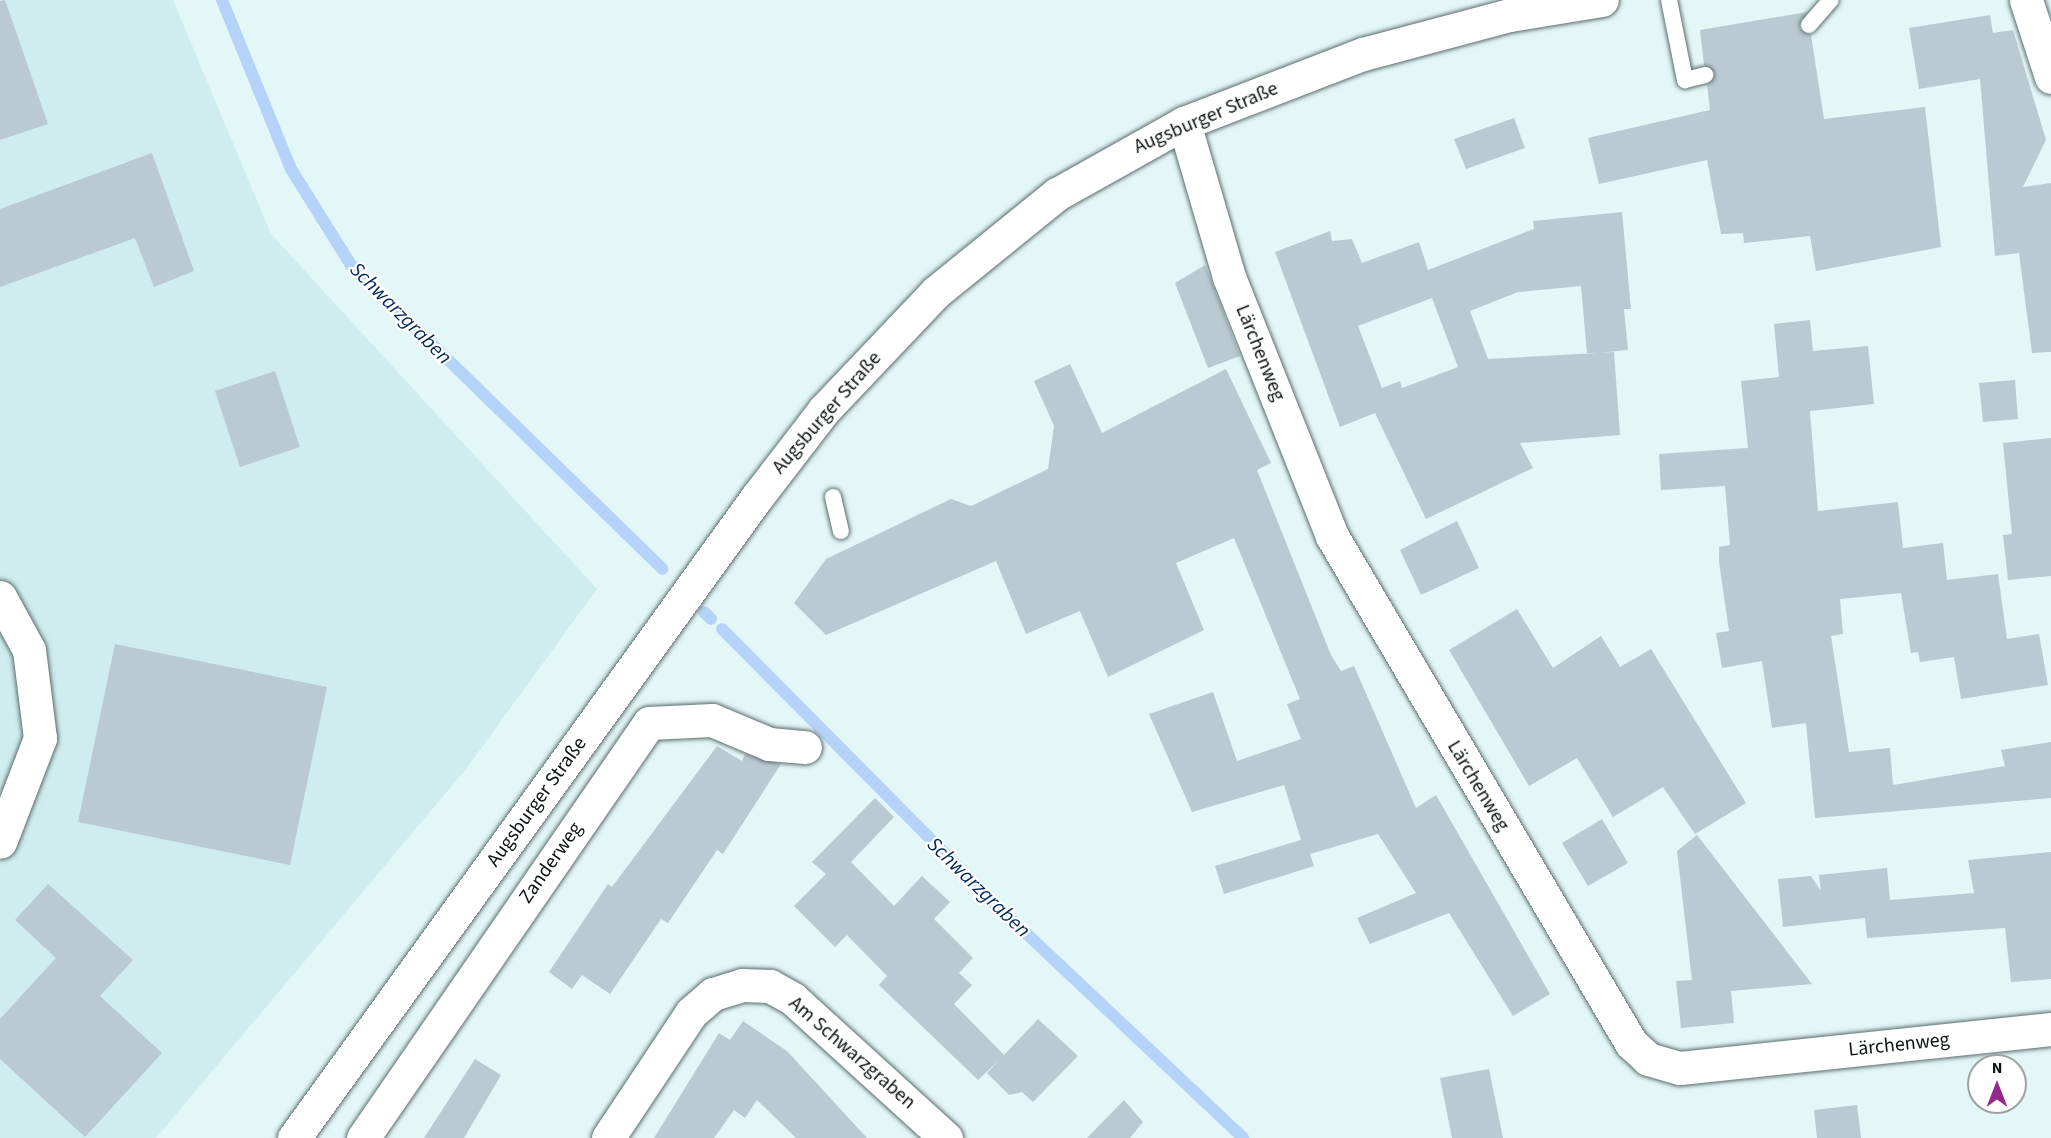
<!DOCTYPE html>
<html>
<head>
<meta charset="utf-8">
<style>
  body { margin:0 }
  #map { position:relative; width:2051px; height:1138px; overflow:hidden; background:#e3f6f8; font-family:"Source Sans 3",sans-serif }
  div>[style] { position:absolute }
  .built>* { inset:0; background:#cfecee }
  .stream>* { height:12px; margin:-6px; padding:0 6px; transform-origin:6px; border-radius:6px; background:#b5d3f8 }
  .building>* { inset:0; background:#bacad2 }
  .roads { filter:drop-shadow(0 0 2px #5c6d6e) drop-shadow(0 0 2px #5c6d6e) }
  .lane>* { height:16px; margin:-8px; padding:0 8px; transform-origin:8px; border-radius:8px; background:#fff }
  .street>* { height:33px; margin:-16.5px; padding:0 16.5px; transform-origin:16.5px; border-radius:16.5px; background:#fff }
  .secondary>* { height:33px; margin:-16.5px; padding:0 16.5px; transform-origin:16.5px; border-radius:16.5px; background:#fff }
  span { translate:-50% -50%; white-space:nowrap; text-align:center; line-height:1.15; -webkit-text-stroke:4.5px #fff; paint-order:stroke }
  .street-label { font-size:20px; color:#0c1314 }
  .water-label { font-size:21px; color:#002955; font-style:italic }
  .north { position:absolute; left:1967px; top:1054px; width:60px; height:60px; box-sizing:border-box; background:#fff; border:2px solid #9ea1a1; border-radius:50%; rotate:0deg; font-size:16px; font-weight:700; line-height:24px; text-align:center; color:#0c1314 }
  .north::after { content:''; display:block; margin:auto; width:21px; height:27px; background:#95298a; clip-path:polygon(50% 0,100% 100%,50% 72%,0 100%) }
</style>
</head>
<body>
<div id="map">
  <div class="built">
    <i style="clip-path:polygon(0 0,173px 0,271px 234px,597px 589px,466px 769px,156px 1138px,0 1138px)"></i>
  </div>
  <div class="stream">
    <i style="left:222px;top:0;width:183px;rotate:67.8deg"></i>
    <i style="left:291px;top:169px;width:113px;rotate:58deg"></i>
    <i style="left:351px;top:265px;width:435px;rotate:44.3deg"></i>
    <i style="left:704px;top:612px;width:10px;rotate:45deg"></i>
    <i style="left:722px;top:629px;width:386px;rotate:45.2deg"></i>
    <i style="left:994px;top:903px;width:342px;rotate:43.3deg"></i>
  </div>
  <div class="building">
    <i style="clip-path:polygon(5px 0,48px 124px,0 140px,0 1px)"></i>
    <i style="clip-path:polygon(1807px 12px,1799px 28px,1811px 35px,1824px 119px,1925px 107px,1941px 247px,1816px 271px,1810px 236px,1744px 243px,1743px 233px,1721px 234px,1707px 160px,1599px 184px,1588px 138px,1710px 110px,1707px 85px,1715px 73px,1704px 65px,1700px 30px)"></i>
    <i style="clip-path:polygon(1990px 15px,1993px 33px,2013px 30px,2046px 140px,2023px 187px,2051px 183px,2051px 352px,2032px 353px,2019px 253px,1995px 256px,1980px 79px,1919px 89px,1909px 28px)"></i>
    <i style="clip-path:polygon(1514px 118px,1525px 148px,1466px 169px,1454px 139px)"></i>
    <i style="clip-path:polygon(152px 153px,194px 271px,154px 287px,135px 238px,0 287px,0 209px)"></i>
    <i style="clip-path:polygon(evenodd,1622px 212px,1631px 309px,1624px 309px,1628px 350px,1587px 354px,1581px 286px,1518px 292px,1470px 311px,1488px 359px,1614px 352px,1620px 435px,1520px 443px,1533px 468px,1426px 519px,1375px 413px,1340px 427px,1275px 252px,1330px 231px,1332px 241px,1352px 239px,1362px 263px,1419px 242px,1428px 270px,1534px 229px,1533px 221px,1622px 212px,1432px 298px,1458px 367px,1402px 388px,1400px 381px,1382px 388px,1358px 326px,1432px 298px)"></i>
    <i style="clip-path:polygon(1205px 265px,1240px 356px,1208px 368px,1175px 283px)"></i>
    <i style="clip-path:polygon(1810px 320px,1813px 351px,1868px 346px,1874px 404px,1810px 411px,1818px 511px,1898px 502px,1903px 548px,1943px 543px,1947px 580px,1998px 574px,2007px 639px,2039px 634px,2048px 685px,1961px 699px,1954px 657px,1920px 662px,1918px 652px,1911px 653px,1901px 593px,1840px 599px,1843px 634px,1831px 636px,1849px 752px,1890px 748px,1893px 785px,2005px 766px,2001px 750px,2051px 742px,2051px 798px,1815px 818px,1806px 723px,1772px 728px,1762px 661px,1722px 668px,1716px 633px,1729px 631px,1719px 562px,1719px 547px,1730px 545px,1725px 486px,1661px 490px,1659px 454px,1748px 448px,1741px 381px,1779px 377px,1774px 324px)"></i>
    <i style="clip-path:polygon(1070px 364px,1102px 433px,1226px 369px,1271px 463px,1257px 470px,1331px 655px,1341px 671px,1354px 666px,1416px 808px,1436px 795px,1550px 994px,1513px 1016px,1449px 913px,1370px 944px,1357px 918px,1416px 893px,1378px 834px,1310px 854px,1314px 866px,1224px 894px,1215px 866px,1301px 840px,1284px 785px,1192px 812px,1149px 714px,1213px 692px,1237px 761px,1301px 739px,1287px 704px,1300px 699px,1234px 538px,1176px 563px,1204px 630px,1108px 677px,1080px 611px,1026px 634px,996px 561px,826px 635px,794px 603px,826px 559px,951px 499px,971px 506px,1048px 469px,1054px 426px,1034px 381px)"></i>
    <i style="clip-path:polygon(275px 371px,300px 447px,240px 467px,215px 391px)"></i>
    <i style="clip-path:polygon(2015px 380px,2018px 419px,1983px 422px,1979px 383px)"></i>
    <i style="clip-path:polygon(2051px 438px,2051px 576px,2008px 580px,2003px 535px,2012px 534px,2003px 443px)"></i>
    <i style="clip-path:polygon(1457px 521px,1479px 568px,1421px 595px,1400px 550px)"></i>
    <i style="clip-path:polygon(1517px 609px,1553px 668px,1601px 636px,1620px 667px,1651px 649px,1746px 803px,1695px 834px,1663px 787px,1613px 817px,1577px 758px,1529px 786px,1449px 650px)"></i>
    <i style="clip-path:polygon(115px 644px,327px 687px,290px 865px,78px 822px)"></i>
    <i style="clip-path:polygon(717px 746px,742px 761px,745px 754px,781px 764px,723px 854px,717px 850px,668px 923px,661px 919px,610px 994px,582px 975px,572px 989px,549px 972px,608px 884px,612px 887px)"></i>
    <i style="clip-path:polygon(875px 798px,894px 817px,851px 862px,894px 906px,922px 876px,950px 902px,934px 919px,973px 958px,959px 973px,972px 985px,954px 1004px,1004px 1055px,1038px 1019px,1078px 1056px,1033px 1102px,1022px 1092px,1009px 1095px,987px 1073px,999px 1060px,978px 1080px,879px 985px,887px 976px,847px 935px,835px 947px,794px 906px,826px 874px,812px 862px)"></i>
    <i style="clip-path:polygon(1602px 819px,1628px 863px,1588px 886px,1562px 843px)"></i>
    <i style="clip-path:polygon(1697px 835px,1812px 984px,1731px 991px,1734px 1023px,1681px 1028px,1676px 981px,1692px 980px,1677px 851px)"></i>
    <i style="clip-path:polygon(2051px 852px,2051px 979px,2011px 982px,2005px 928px,1867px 938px,1865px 918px,1783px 927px,1778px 879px,1811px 876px,1821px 891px,1819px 875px,1887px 868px,1890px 900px,1974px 893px,1968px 860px)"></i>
    <i style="clip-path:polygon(48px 884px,133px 960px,100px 996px,162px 1053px,85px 1137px,0 1059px,0 1019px,56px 958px,15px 920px)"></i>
    <i style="clip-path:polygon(743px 1021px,787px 1051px,867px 1138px,796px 1138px,757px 1100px,745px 1118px,734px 1110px,714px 1138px,654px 1138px,719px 1033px,730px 1040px)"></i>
    <i style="clip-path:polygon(475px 1059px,501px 1075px,464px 1138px,424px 1138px)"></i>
    <i style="clip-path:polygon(1489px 1069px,1503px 1138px,1452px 1138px,1440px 1078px)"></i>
    <i style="clip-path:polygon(1124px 1100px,1143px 1122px,1130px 1138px,1087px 1138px)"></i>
    <i style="clip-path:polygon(1857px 1105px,1861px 1138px,1817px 1138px,1814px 1110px)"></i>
  </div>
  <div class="roads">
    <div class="lane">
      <i style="left:1669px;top:0;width:82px;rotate:78.7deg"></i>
      <i style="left:1685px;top:80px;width:21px;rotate:-14deg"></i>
      <i style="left:1809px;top:25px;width:33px;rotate:-49deg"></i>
      <i style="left:833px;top:497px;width:35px;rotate:77deg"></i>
    </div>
    <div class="street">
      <i style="left:2026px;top:0;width:81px;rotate:72deg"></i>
      <i style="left:1184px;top:123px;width:160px;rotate:73.7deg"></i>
      <i style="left:1229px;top:277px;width:279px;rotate:68.3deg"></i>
      <i style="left:1332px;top:536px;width:589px;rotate:59.47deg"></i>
      <i style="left:1631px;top:1043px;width:23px;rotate:43deg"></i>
      <i style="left:1648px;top:1059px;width:33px;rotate:16deg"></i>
      <i style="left:1680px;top:1068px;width:373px;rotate:-6deg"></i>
      <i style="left:0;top:597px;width:60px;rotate:61.3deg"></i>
      <i style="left:29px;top:650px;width:89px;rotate:82.9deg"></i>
      <i style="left:40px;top:738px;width:111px;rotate:111deg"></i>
      <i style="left:363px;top:1138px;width:504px;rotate:-55.43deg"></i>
      <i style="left:649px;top:723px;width:63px;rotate:-2.7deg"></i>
      <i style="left:712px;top:720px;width:62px;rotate:22.8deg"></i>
      <i style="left:769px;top:744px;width:36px;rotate:5deg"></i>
      <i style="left:608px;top:1138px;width:150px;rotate:-56.4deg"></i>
      <i style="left:691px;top:1013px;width:29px;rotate:-41deg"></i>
      <i style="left:713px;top:994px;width:30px;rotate:-17deg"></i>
      <i style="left:742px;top:985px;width:28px;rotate:2deg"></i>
      <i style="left:770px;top:986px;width:26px;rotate:29deg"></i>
      <i style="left:793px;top:999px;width:207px;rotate:42.3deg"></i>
    </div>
    <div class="secondary">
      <i style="left:294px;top:1138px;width:791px;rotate:-54.16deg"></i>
      <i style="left:757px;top:497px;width:110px;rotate:-52.4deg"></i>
      <i style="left:824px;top:410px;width:163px;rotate:-46.5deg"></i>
      <i style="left:936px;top:292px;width:156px;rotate:-39deg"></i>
      <i style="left:1057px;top:194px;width:145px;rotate:-29.2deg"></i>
      <i style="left:1184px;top:123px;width:192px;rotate:-21.1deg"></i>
      <i style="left:1363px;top:54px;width:152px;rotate:-14.9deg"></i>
      <i style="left:1510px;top:15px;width:93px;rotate:-9.3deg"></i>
    </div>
  </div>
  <div class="street-label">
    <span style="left:1206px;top:118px;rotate:-23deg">Augsburger Straße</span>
    <span style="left:1260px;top:353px;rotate:68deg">Lärchenweg</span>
    <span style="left:827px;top:413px;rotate:-49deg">Augsburger Straße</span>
    <span style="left:1478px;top:786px;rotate:59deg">Lärchenweg</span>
    <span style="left:537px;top:802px;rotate:-54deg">Augsburger Straße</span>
    <span style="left:551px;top:863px;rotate:-55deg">Zanderweg</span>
    <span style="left:1899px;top:1045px;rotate:-6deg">Lärchenweg</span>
    <span style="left:852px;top:1053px;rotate:41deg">Am Schwarzgraben</span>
  </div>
  <div class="water-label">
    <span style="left:401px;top:313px;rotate:45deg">Schwarzgraben</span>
    <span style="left:979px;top:887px;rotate:44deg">Schwarzgraben</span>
  </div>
  <div class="north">N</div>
</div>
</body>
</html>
